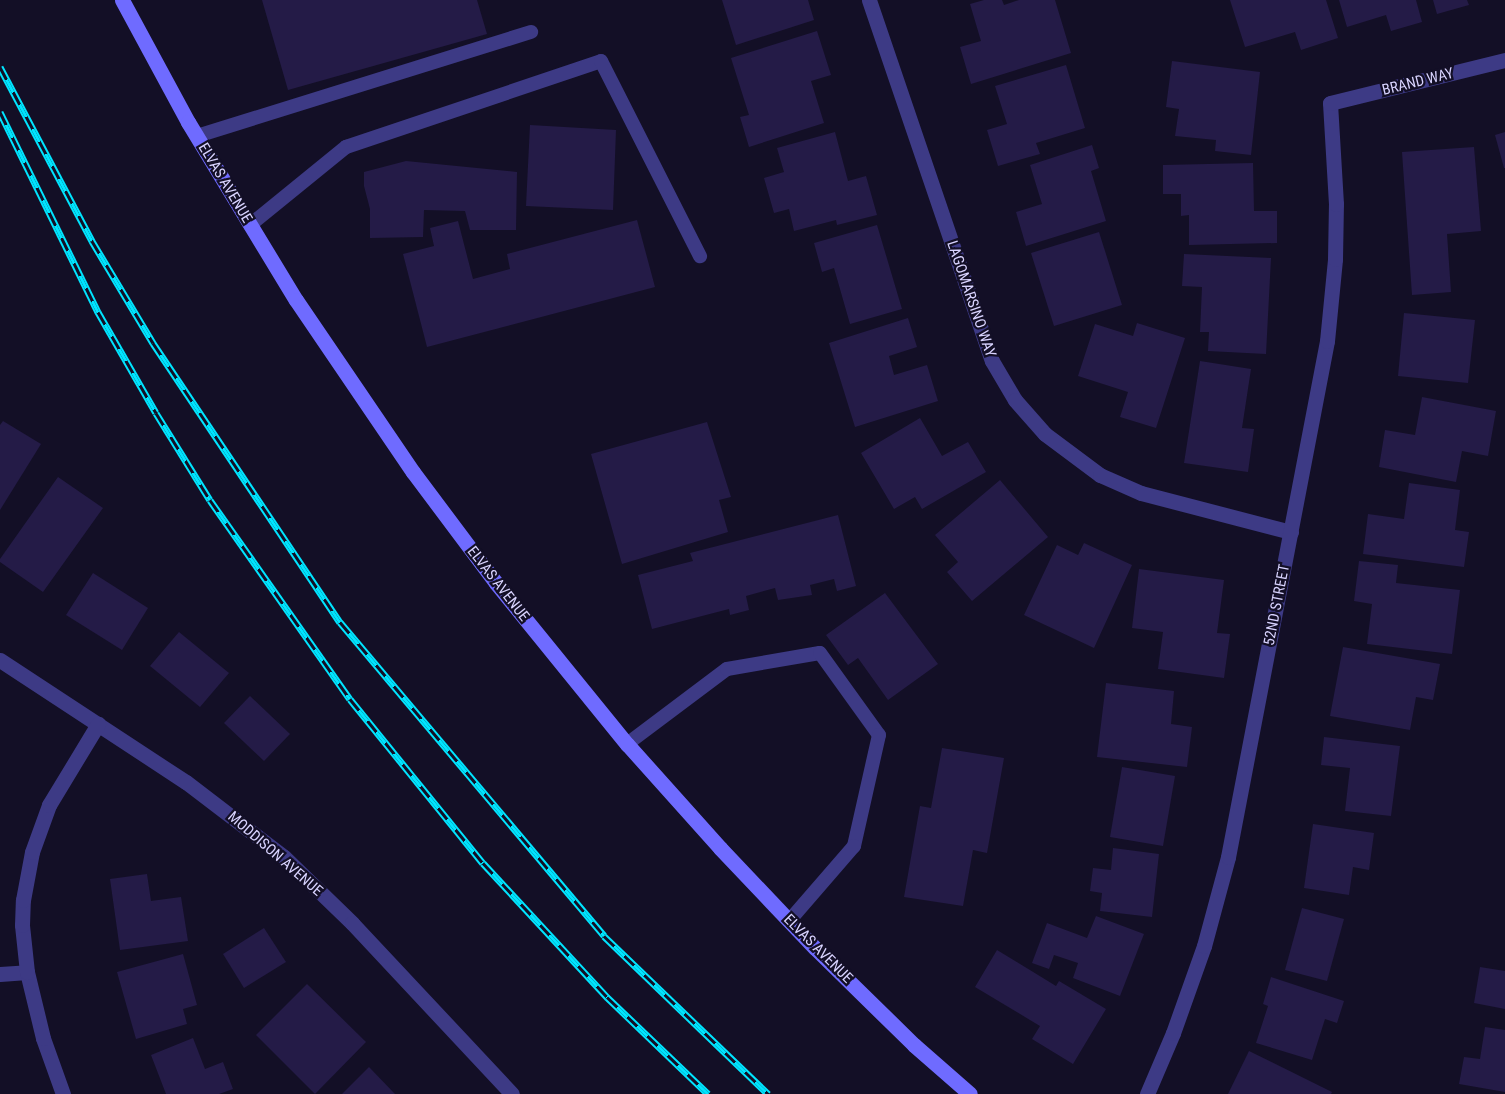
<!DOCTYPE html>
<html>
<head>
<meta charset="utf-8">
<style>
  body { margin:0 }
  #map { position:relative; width:1505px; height:1094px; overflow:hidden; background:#130f26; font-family:"Roboto Condensed",sans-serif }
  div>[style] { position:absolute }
  .building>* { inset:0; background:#241b47 }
  .lane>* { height:14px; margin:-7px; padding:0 7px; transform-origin:7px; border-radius:7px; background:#3d3a85 }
  .street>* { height:15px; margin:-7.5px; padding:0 7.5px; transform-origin:7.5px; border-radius:7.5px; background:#3d3a85 }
  .secondary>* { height:15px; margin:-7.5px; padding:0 7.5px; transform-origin:7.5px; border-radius:7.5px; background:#6f6bff }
  .rail>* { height:7px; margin-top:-3.5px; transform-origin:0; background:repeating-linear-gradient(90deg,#130f26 0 14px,#00e5ff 0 28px); box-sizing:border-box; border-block:2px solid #00e5ff }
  span { translate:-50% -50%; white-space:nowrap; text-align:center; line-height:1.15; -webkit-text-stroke:4.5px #130f26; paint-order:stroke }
  .street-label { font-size:15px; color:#d9d4ff }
</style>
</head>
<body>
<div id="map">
  <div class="building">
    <i style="clip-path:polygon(262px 0,477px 0,487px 34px,288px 90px)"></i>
    <i style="clip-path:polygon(722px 0,808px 0,814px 20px,736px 45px)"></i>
    <i style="clip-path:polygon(984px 0,1002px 0,1004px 5px,1019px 0,1055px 0,1071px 53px,971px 84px,960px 47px,981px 41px,970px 4px)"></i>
    <i style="clip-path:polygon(1230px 0,1326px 0,1338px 38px,1301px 50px,1295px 32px,1245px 47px)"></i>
    <i style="clip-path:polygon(1339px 0,1416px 0,1422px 22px,1391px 31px,1386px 15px,1347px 27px)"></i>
    <i style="clip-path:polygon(1433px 0,1467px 0,1469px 5px,1437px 14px)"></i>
    <i style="clip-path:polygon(817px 31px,831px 75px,811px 81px,824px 123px,749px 147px,740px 117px,749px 115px,731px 58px)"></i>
    <i style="clip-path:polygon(1172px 61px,1260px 72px,1251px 155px,1215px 151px,1216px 140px,1175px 136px,1179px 109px,1166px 107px)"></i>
    <i style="clip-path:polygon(1066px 65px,1085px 128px,1036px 143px,1040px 154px,998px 166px,987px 130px,1007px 124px,995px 86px)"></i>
    <i style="clip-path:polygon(530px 125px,616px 130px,613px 210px,526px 206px)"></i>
    <i style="clip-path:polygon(835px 132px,848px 181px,866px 176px,877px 215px,837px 225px,836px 220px,794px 231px,789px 209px,774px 213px,764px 178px,784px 172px,777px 148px)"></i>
    <i style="clip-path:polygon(1505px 132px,1505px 168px,1504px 168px,1495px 135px)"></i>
    <i style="clip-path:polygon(1092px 145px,1099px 168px,1091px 171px,1106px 221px,1026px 246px,1016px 212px,1042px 204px,1030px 165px)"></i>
    <i style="clip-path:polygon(1474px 147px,1481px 231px,1447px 234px,1451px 292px,1412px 295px,1402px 152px)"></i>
    <i style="clip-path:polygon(406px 161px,517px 172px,516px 230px,470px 230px,465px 211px,424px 210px,423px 237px,370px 238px,370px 209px,364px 186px,364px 172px)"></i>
    <i style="clip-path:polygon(1253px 163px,1254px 211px,1277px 211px,1277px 243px,1189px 245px,1189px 215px,1181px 216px,1181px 194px,1163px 194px,1163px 165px)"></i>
    <i style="clip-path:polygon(637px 220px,655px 287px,427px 347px,403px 254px,434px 246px,430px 228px,458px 221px,473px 279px,510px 269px,507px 254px)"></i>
    <i style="clip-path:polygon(877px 225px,902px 309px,850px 324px,834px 268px,822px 272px,814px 243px)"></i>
    <i style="clip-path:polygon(1099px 232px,1122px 305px,1054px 326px,1031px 253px)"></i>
    <i style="clip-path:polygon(1184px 254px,1271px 258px,1266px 354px,1208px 351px,1209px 332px,1200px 332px,1202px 287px,1182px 286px)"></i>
    <i style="clip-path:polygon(1404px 313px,1475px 320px,1468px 383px,1398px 376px)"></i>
    <i style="clip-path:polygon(908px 318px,917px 347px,889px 356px,894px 375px,927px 365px,938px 401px,855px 427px,829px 343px)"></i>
    <i style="clip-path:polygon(1137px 323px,1185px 338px,1156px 428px,1120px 417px,1128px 392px,1078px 376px,1095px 324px,1133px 336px)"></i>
    <i style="clip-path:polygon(1200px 361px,1251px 369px,1242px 428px,1254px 429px,1248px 472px,1184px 463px)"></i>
    <i style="clip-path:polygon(1422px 397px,1496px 411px,1488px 456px,1462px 451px,1456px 482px,1379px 467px,1385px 430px,1415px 435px)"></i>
    <i style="clip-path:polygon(920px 418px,942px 456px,968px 442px,986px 472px,922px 509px,915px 497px,894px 509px,861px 453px)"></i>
    <i style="clip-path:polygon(3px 421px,41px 444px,0 510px,0 425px)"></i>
    <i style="clip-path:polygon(707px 422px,731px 497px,719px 500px,728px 532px,622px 564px,591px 454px)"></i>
    <i style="clip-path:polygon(58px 477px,103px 508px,43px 592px,0 562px,0 559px)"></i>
    <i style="clip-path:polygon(1000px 480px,1048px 537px,972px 601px,947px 572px,958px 562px,935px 535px)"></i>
    <i style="clip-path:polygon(1409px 483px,1460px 490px,1455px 530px,1469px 532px,1464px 567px,1363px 554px,1368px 514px,1404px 519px)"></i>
    <i style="clip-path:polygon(838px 515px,856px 586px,837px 591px,834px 579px,810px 585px,812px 595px,778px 600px,775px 588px,746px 596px,749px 610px,730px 615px,729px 609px,652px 629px,638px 575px,693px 561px,690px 553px)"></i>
    <i style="clip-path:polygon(1084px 543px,1132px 565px,1094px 648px,1024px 615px,1057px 545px,1078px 555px)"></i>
    <i style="clip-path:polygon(1359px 561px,1398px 565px,1396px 583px,1460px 590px,1452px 654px,1367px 644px,1372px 604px,1354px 601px)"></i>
    <i style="clip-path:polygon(1139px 569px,1224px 580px,1217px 633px,1230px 634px,1224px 678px,1158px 669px,1163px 632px,1132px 628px)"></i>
    <i style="clip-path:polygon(93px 573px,148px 608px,122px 650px,66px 615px)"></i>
    <i style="clip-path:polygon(885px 593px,938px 664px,888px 700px,858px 658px,848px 665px,826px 635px)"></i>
    <i style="clip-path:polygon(179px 632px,229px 673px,200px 707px,150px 666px)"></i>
    <i style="clip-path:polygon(1343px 647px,1440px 664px,1433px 700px,1416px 697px,1410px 730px,1330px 716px)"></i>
    <i style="clip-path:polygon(1106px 683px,1174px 691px,1171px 724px,1192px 727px,1187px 767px,1097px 757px)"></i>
    <i style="clip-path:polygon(250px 696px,290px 734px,264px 761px,224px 723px)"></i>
    <i style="clip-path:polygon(1324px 737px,1400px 746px,1391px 816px,1345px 811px,1350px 768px,1321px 765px)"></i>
    <i style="clip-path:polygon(942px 748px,1004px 758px,987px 853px,973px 850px,963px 906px,904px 897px,920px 806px,931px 808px)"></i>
    <i style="clip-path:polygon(1122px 767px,1175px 776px,1163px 846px,1110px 837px)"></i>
    <i style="clip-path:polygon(1313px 824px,1374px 833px,1369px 870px,1353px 867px,1349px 895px,1304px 888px)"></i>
    <i style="clip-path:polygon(1113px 848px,1159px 854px,1152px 917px,1100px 911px,1102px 893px,1090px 891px,1093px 868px,1111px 870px)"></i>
    <i style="clip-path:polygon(147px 874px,151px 901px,181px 897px,188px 941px,120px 950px,110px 879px)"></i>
    <i style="clip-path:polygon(1302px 908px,1344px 919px,1327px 981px,1285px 970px)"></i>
    <i style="clip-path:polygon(1096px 916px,1144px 934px,1120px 996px,1073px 978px,1078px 963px,1054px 955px,1049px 969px,1032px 963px,1047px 923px,1087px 938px)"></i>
    <i style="clip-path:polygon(264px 928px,286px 962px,244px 988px,223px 954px)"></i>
    <i style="clip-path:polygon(997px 950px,1056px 986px,1059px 981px,1106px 1009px,1073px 1064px,1032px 1039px,1040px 1026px,975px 987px)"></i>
    <i style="clip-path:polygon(183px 954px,197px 1005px,183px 1009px,187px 1024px,136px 1039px,117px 972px)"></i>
    <i style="clip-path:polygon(1480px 967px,1505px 971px,1505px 1009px,1474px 1003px)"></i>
    <i style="clip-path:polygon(1271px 977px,1344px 1001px,1337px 1023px,1325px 1019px,1312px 1060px,1256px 1043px,1268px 1006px,1263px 1004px)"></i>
    <i style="clip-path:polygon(307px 984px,366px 1042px,315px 1094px,256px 1035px)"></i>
    <i style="clip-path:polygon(1485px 1027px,1505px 1030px,1505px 1092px,1459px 1084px,1464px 1057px,1480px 1059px)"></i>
    <i style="clip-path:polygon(193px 1038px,205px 1069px,223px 1062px,233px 1089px,219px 1094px,166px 1094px,151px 1055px)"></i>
    <i style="clip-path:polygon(1249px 1051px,1332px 1092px,1331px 1094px,1228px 1094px)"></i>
    <i style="clip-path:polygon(369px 1067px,395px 1094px,342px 1094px)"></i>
  </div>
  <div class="lane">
    <i style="left:197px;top:136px;width:350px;rotate:-17.3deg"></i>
    <i style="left:250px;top:225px;width:124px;rotate:-39.1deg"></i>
    <i style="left:346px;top:147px;width:269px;rotate:-18.6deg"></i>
    <i style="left:601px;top:61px;width:219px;rotate:63.1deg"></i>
    <i style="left:627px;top:744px;width:125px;rotate:-36.9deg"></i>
    <i style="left:727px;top:669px;width:94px;rotate:-9.8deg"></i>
    <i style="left:820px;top:653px;width:101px;rotate:54.3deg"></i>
    <i style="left:879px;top:735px;width:114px;rotate:102.7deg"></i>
    <i style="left:854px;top:846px;width:99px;rotate:130.9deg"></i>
  </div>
  <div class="street">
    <i style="left:869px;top:0;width:381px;rotate:71.2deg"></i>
    <i style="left:992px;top:361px;width:45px;rotate:59.5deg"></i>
    <i style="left:1015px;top:400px;width:45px;rotate:48.6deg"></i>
    <i style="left:1045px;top:434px;width:69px;rotate:36.7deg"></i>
    <i style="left:1100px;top:475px;width:45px;rotate:23.7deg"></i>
    <i style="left:1141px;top:493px;width:155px;rotate:14.6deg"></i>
    <i style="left:0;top:660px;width:222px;rotate:33.3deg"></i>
    <i style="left:186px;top:782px;width:123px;rotate:37.4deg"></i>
    <i style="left:284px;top:857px;width:95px;rotate:44.1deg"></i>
    <i style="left:352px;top:923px;width:234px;rotate:46.9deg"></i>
    <i style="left:0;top:974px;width:27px;rotate:-4deg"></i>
    <i style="left:63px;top:1094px;width:59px;rotate:-109.7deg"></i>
    <i style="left:43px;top:1038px;width:68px;rotate:-103.6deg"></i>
    <i style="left:27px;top:972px;width:47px;rotate:-96.1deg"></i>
    <i style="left:22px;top:925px;width:25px;rotate:-88deg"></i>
    <i style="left:23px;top:900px;width:49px;rotate:-79.4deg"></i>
    <i style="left:32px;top:852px;width:50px;rotate:-70.1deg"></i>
    <i style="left:49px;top:805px;width:95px;rotate:-58.8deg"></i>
    <i style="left:1147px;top:1094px;width:66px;rotate:-66.9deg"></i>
    <i style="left:1173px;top:1033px;width:92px;rotate:-70.4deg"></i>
    <i style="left:1204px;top:946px;width:92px;rotate:-74.9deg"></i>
    <i style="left:1228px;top:857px;width:525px;rotate:-79.14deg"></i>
    <i style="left:1327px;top:341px;width:82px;rotate:-84.4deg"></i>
    <i style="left:1335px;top:259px;width:55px;rotate:-89deg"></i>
    <i style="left:1336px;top:204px;width:101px;rotate:-93.4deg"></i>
    <i style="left:1330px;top:103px;width:180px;rotate:-13.8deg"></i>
  </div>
  <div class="secondary">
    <i style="left:122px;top:0;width:139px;rotate:61.6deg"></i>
    <i style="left:188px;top:122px;width:208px;rotate:58.8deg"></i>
    <i style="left:296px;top:300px;width:208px;rotate:55.8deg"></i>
    <i style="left:413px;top:472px;width:139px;rotate:53.2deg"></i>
    <i style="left:496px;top:583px;width:208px;rotate:50.9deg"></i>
    <i style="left:627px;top:744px;width:140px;rotate:48.2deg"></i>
    <i style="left:720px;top:848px;width:138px;rotate:46.5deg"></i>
    <i style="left:815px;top:948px;width:139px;rotate:44.4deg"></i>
    <i style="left:914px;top:1045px;width:74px;rotate:41.2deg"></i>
  </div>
  <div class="rail">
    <i style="left:0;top:67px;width:197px;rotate:62.1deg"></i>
    <i style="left:92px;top:241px;width:119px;rotate:59.1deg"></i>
    <i style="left:153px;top:343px;width:336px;rotate:56.2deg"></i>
    <i style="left:340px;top:622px;width:410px;rotate:49.9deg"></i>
    <i style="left:604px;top:936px;width:228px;rotate:43.9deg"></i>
    <i style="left:0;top:112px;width:223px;rotate:63.9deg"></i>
    <i style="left:98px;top:312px;width:116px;rotate:60.1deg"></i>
    <i style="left:156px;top:413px;width:102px;rotate:58.2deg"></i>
    <i style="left:210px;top:500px;width:243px;rotate:54.9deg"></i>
    <i style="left:350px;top:699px;width:211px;rotate:51deg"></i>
    <i style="left:483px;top:863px;width:183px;rotate:47.2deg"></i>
    <i style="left:607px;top:997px;width:140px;rotate:43.8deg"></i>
  </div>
  <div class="street-label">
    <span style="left:1418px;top:82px;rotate:-14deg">BRAND WAY</span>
    <span style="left:225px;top:183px;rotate:59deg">ELVAS AVENUE</span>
    <span style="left:971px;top:299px;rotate:71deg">LAGOMARSINO WAY</span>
    <span style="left:498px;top:584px;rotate:52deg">ELVAS AVENUE</span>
    <span style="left:1277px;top:605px;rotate:-79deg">52ND STREET</span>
    <span style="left:275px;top:854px;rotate:41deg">MODDISON AVENUE</span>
    <span style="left:818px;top:949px;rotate:45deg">ELVAS AVENUE</span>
  </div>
</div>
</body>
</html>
